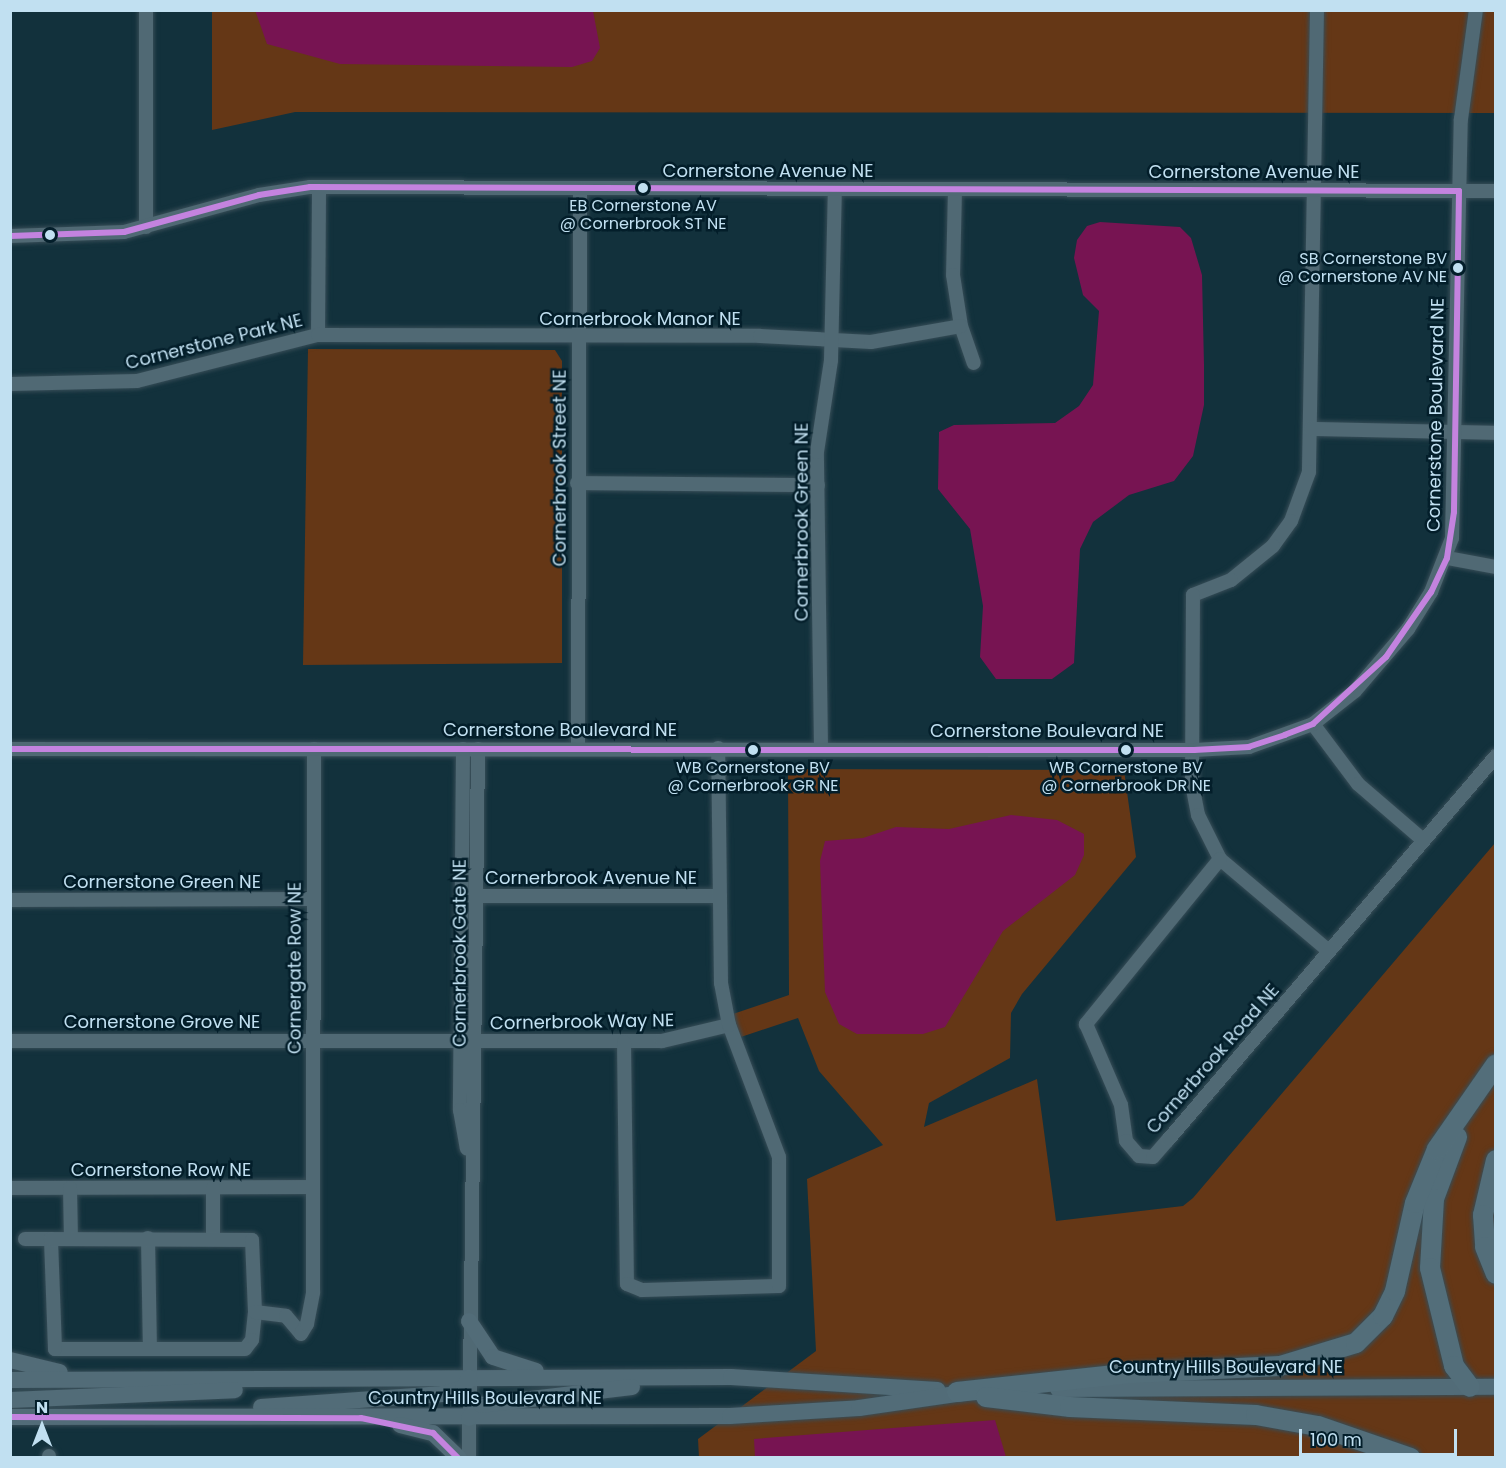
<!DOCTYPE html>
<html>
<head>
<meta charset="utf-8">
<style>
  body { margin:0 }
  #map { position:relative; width:1506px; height:1468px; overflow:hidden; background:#12313c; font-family:Poppins,sans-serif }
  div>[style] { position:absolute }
  .green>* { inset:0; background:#653716 }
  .water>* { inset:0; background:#771452 }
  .roads { filter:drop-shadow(0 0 2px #374d57) drop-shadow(0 0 2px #374d57) }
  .minor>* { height:14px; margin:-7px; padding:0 7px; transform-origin:7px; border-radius:7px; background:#506974 }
  .major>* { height:16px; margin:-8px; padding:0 8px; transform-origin:8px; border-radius:8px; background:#526c78 }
  .highway>* { height:20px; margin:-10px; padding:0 10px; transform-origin:10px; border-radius:10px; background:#536e7a }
  .bus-1>* { height:6px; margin:-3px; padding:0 3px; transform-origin:3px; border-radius:3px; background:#c483df }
  .dots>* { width:16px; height:16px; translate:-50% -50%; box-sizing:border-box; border:3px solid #031e2a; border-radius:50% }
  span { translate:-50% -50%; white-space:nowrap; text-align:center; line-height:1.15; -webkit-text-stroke:5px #031e2a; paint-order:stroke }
  .bus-label { font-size:16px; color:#c1e0f1 }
  .right { translate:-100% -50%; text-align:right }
  .street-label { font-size:18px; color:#c1e0f1 }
  .frame { position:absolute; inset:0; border:12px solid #c1e0f1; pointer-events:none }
  .north { position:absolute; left:12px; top:1396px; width:60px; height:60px; -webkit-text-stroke:4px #031e2a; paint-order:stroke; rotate:0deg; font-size:16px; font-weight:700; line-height:24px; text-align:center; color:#c1e0f1 }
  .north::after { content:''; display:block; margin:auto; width:21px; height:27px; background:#c1e0f1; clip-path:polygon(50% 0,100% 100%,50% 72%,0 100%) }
  .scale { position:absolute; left:1299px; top:1429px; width:158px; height:27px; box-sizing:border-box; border:3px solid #c1e0f1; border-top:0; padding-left:8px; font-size:18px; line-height:21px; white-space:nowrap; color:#c1e0f1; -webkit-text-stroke:4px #031e2a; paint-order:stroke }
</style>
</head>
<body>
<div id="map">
  <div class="green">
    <i style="clip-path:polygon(212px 11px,1495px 11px,1495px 113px,295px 112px,212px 130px)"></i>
    <i style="clip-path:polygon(308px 349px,555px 350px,562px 361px,562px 663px,303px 665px)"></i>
    <i style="clip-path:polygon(788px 769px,1124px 770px,1136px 857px,1022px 994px,1011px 1013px,1010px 1058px,929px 1103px,924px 1127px,1037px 1079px,1056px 1221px,1183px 1206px,1193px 1198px,1495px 843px,1495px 1457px,699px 1458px,698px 1439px,816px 1351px,807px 1179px,883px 1145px,819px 1071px,798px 1018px,735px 1039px,727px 1016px,789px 995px)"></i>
  </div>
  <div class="water">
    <i style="clip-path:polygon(255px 10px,593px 11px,600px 48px,592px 61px,572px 67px,340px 64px,267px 44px)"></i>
    <i style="clip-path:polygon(1100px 222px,1180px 227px,1191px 238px,1202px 275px,1204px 365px,1204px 405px,1193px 456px,1174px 481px,1129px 495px,1093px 522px,1080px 549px,1074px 663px,1052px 679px,996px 679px,980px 657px,983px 606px,970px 529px,938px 489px,939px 432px,954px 425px,1055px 423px,1079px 406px,1093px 385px,1099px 311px,1083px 295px,1074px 258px,1077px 240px,1087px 226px)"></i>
    <i style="clip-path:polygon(1011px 815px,1057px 820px,1084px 834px,1084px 855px,1075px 875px,1003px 931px,945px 1027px,923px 1034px,857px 1034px,839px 1024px,825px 992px,820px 861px,825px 841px,863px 838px,896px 827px,949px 829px)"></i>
    <i style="clip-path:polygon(995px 1420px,1006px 1457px,755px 1457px,754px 1439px)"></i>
  </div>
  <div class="roads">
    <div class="minor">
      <i style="left:1317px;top:10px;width:462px;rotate:91deg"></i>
      <i style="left:1309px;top:472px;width:52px;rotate:110.2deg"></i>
      <i style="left:1291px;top:521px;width:31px;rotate:126deg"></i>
      <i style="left:1273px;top:546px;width:54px;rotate:141deg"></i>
      <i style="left:1231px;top:580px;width:41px;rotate:158.5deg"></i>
      <i style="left:1193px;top:595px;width:189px;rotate:90.3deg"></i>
      <i style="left:1192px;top:784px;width:32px;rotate:79deg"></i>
      <i style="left:1198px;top:815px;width:49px;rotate:63.4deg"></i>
      <i style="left:1220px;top:859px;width:143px;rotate:40.2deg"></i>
      <i style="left:955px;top:189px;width:86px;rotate:91.3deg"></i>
      <i style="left:953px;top:275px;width:52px;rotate:81.1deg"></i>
      <i style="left:961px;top:326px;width:39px;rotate:71deg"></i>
      <i style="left:146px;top:227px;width:217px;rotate:-90deg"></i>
      <i style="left:10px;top:236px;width:114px;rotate:-2deg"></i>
      <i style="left:124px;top:232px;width:140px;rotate:-15.3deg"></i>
      <i style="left:259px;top:195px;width:52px;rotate:-8.9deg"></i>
      <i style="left:310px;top:187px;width:1186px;rotate:0.19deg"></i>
      <i style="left:318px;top:335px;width:148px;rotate:-89.6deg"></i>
      <i style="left:10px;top:384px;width:127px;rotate:-1.4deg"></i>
      <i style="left:137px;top:381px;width:187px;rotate:-14.3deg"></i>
      <i style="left:318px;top:335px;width:442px;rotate:0.1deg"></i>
      <i style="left:760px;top:336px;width:111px;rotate:3.1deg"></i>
      <i style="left:871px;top:342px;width:91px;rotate:-10.1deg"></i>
      <i style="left:1311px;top:429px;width:185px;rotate:1.2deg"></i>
      <i style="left:577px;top:483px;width:241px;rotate:0.5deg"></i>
      <i style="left:1447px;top:558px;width:50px;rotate:10.4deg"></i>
      <i style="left:1313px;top:724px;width:75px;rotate:53.1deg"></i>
      <i style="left:1358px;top:784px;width:86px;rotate:40.7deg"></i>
      <i style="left:578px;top:748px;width:560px;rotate:-89.8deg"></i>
      <i style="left:821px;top:748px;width:296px;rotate:-90.8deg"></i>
      <i style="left:817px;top:452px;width:93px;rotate:-81.3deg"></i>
      <i style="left:831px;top:360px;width:171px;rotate:-88.7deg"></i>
      <i style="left:10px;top:749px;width:1184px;rotate:0.05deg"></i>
      <i style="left:1194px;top:750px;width:55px;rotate:-3.1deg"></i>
      <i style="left:1249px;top:747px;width:68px;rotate:-19.8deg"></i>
      <i style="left:1313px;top:724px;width:53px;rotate:-38.2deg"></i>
      <i style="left:1355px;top:691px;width:82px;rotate:-49.5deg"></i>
      <i style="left:1408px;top:629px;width:44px;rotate:-58.1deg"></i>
      <i style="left:1431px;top:592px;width:58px;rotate:-68.7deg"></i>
      <i style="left:1452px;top:538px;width:419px;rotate:-88.8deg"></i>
      <i style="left:1461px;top:119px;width:110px;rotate:-82.2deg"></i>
      <i style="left:463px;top:749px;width:361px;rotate:90.5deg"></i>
      <i style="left:460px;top:1110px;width:39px;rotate:80deg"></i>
      <i style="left:1220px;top:859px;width:213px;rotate:129.1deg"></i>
      <i style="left:1086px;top:1024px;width:88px;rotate:66.6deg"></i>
      <i style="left:1121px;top:1105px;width:36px;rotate:82deg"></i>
      <i style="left:1126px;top:1141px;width:20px;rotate:49deg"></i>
      <i style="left:1139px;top:1156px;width:14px;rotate:4deg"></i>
      <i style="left:1153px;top:1157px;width:23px;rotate:-49deg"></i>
      <i style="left:1168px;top:1140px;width:505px;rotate:-49.5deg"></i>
      <i style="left:470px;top:896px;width:250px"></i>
      <i style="left:10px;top:900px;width:303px;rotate:-0.2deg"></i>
      <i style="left:10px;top:1041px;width:652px"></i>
      <i style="left:662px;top:1041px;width:69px;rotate:-13.4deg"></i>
      <i style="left:624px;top:1042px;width:242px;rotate:89.3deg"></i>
      <i style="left:627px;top:1284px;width:16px;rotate:22deg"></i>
      <i style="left:642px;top:1290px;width:137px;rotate:-1.7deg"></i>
      <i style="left:779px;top:1286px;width:129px;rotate:-90deg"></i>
      <i style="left:779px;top:1157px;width:141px;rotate:-110.7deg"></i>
      <i style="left:729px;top:1025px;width:43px;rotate:-100.8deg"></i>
      <i style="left:721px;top:983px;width:235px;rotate:-90.7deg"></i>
      <i style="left:10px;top:1188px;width:302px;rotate:-0.2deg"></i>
      <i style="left:70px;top:1188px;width:50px;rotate:88.9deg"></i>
      <i style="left:213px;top:1188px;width:49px;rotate:90deg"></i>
      <i style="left:148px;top:1238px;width:111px;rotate:89deg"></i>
      <i style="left:25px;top:1239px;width:26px"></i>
      <i style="left:255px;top:1312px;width:28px;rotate:96deg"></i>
      <i style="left:252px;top:1340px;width:11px;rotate:128deg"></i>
      <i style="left:245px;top:1349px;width:190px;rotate:180deg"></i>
      <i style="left:55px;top:1349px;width:110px;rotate:-92.1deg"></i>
      <i style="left:51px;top:1239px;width:201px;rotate:0.3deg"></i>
      <i style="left:252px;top:1240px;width:72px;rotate:87.6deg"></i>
      <i style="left:255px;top:1312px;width:31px;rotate:7deg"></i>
      <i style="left:286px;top:1316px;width:23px;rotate:50deg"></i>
      <i style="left:301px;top:1334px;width:12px;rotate:-59deg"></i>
      <i style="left:307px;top:1324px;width:33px;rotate:-79deg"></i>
      <i style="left:313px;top:1292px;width:543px;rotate:-89.89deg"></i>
      <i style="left:49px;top:1456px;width:2px;rotate:90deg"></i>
      <i style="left:469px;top:1458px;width:709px;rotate:-89.27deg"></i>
    </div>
    <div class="major">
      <i style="left:469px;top:1321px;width:43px;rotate:56.3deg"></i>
      <i style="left:493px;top:1357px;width:45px;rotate:18deg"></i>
      <i style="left:10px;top:1360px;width:51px;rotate:13.5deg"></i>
      <i style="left:10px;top:1380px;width:721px;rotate:-0.24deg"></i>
      <i style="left:731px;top:1377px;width:207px;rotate:3.6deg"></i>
      <i style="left:1058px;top:1389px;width:438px;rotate:-0.3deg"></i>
      <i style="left:10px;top:1400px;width:225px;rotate:-2.5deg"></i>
      <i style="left:261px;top:1407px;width:182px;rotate:-4.1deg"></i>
      <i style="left:443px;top:1394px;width:21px;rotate:-17deg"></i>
      <i style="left:463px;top:1388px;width:12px;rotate:-59deg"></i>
      <i style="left:10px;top:1417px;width:720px;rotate:-0.08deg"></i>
      <i style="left:730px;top:1416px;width:129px;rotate:-3.5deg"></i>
      <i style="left:859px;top:1408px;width:112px;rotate:-8.2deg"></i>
      <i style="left:469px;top:1418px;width:18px;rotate:-47deg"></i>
      <i style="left:481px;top:1405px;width:152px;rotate:-6.8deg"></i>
      <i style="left:400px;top:1425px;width:34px;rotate:14deg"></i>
      <i style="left:433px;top:1433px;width:36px;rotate:44deg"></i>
    </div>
    <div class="highway">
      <i style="left:1457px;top:1137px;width:66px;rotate:110.4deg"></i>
      <i style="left:1434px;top:1199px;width:69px;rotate:93.3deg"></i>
      <i style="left:1430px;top:1268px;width:101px;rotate:76.2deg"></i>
      <i style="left:1454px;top:1366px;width:26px;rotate:53deg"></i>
      <i style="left:1496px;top:1160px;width:57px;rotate:103.3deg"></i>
      <i style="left:1483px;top:1215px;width:32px;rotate:86deg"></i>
      <i style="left:1485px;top:1247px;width:29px;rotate:68deg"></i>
      <i style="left:957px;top:1392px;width:177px;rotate:-6.2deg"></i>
      <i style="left:1133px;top:1373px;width:147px;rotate:-2.7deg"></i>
      <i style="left:1280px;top:1366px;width:79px;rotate:-16.8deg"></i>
      <i style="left:1356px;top:1343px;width:38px;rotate:-45deg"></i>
      <i style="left:1383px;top:1316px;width:28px;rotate:-64deg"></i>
      <i style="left:1395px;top:1291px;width:90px;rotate:-77.2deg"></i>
      <i style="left:1415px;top:1203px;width:58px;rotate:-67.8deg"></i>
      <i style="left:1437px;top:1149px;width:103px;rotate:-55.2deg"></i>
      <i style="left:986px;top:1397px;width:85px;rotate:6.8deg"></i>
      <i style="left:1070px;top:1407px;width:186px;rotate:2.5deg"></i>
      <i style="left:1256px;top:1415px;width:63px;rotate:10.1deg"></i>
      <i style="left:1318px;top:1426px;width:98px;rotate:19deg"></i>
    </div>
  </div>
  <div class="bus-1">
    <i style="left:10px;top:236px;width:114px;rotate:-2deg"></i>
    <i style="left:124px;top:232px;width:140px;rotate:-15.3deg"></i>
    <i style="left:259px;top:195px;width:52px;rotate:-8.9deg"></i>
    <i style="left:310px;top:187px;width:1149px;rotate:0.2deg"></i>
    <i style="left:1459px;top:191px;width:321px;rotate:90.9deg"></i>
    <i style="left:1454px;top:512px;width:47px;rotate:98.7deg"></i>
    <i style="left:1447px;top:558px;width:38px;rotate:115deg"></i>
    <i style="left:1431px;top:592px;width:79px;rotate:124.7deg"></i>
    <i style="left:1386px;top:657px;width:99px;rotate:137.5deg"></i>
    <i style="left:1313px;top:724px;width:30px;rotate:159deg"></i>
    <i style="left:1285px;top:735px;width:38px;rotate:162deg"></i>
    <i style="left:1249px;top:747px;width:55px;rotate:176.9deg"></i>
    <i style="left:1194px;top:750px;width:1184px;rotate:-179.95deg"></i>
    <i style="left:10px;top:1417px;width:351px;rotate:0.2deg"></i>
    <i style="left:361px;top:1418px;width:74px;rotate:11.8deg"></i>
    <i style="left:433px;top:1433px;width:35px;rotate:45deg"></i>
  </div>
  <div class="dots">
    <i style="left:643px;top:188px;background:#c1e0f1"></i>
    <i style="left:50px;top:235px;background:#c1e0f1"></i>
    <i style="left:1458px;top:268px;background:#c1e0f1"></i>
    <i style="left:753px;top:750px;background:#c1e0f1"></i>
    <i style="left:1126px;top:750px;background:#c1e0f1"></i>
  </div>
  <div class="bus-label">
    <span style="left:643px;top:215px">EB Cornerstone AV<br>@ Cornerbrook ST NE</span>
    <span class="right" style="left:1447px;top:268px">SB Cornerstone BV<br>@ Cornerstone AV NE</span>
    <span style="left:753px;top:777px">WB Cornerstone BV<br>@ Cornerbrook GR NE</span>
    <span style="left:1126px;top:777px">WB Cornerstone BV<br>@ Cornerbrook DR NE</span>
  </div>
  <div class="street-label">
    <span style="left:768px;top:171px">Cornerstone Avenue NE</span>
    <span style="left:1254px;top:172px">Cornerstone Avenue NE</span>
    <span style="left:640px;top:319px">Cornerbrook Manor NE</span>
    <span style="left:214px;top:342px;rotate:-14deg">Cornerstone Park NE</span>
    <span style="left:1436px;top:415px;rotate:-89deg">Cornerstone Boulevard NE</span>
    <span style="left:560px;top:468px;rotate:-90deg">Cornerbrook Street NE</span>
    <span style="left:802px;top:522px;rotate:-90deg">Cornerbrook Green NE</span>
    <span style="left:560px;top:730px">Cornerstone Boulevard NE</span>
    <span style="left:1047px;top:731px">Cornerstone Boulevard NE</span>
    <span style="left:591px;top:878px">Cornerbrook Avenue NE</span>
    <span style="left:162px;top:882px">Cornerstone Green NE</span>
    <span style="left:460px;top:953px;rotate:-90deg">Cornerbrook Gate NE</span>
    <span style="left:295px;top:968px;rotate:-90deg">Cornergate Row NE</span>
    <span style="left:162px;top:1022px">Cornerstone Grove NE</span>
    <span style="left:582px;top:1022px;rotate:-1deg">Cornerbrook Way NE</span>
    <span style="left:1213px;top:1059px;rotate:-49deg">Cornerbrook Road NE</span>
    <span style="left:161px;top:1170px">Cornerstone Row NE</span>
    <span style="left:1226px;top:1367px">Country Hills Boulevard NE</span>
    <span style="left:485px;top:1398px">Country Hills Boulevard NE</span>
  </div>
  <div class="frame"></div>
  <div class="north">N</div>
  <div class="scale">100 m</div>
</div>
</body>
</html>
